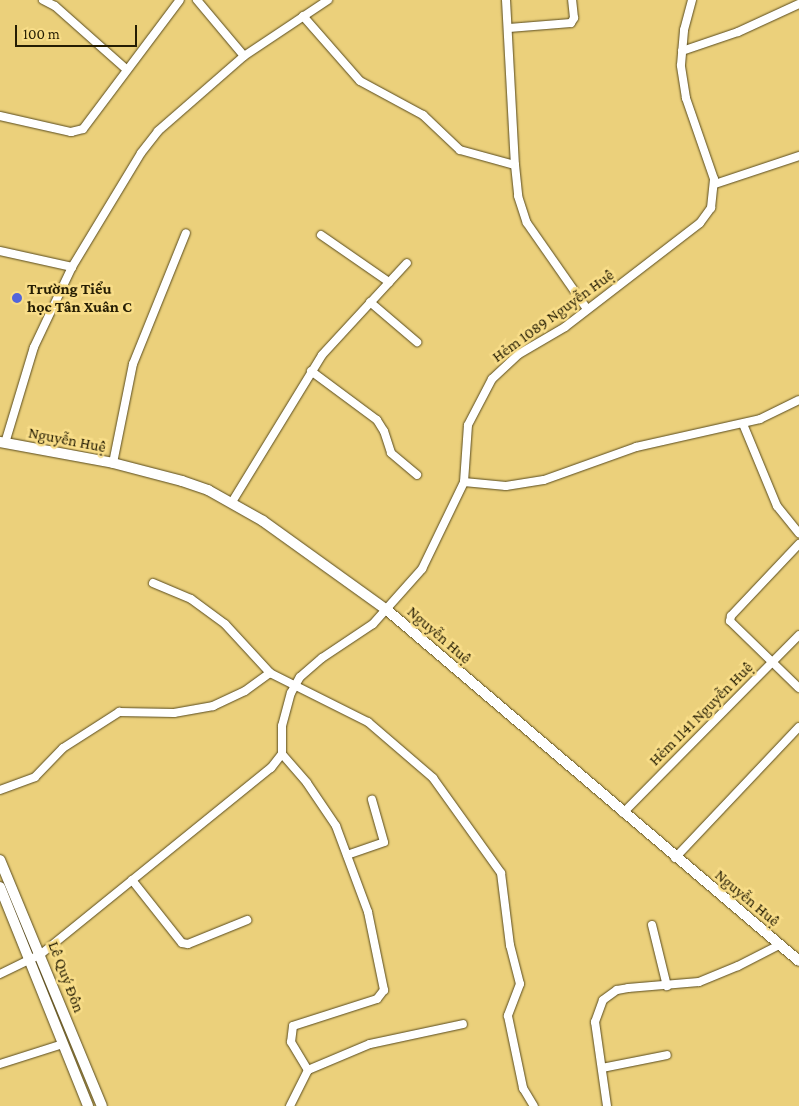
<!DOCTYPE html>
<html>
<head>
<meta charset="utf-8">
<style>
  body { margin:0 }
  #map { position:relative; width:799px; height:1106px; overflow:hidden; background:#ebd07b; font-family:"Crimson Pro",serif }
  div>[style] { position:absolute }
  .roads { filter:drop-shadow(0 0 1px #584a1d) drop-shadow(0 0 1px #584a1d) }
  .street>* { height:8px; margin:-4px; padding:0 4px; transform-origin:4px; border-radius:4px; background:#fff }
  .secondary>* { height:10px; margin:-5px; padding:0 5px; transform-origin:5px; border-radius:5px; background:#fff }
  .dots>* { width:14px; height:14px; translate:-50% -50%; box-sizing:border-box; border:2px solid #f8dd88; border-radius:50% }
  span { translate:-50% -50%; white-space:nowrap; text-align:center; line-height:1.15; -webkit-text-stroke:5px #f8dd88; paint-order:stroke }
  .poi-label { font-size:16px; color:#251d03; font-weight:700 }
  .left { translate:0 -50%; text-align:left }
  .street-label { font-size:16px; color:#251d03 }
  .scale { position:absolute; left:15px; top:25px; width:122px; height:22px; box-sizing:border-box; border:2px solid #251d03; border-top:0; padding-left:6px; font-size:15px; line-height:18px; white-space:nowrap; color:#251d03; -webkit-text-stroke:4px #f8dd88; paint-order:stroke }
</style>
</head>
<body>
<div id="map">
  <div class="roads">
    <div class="street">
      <i style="left:43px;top:0;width:13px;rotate:27deg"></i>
      <i style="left:55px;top:6px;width:95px;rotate:41.6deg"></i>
      <i style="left:197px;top:0;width:73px;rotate:50deg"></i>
      <i style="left:506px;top:0;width:165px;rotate:86.9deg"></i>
      <i style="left:303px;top:16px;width:86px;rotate:48.8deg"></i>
      <i style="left:360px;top:81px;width:72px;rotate:28.4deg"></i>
      <i style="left:423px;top:115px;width:51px;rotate:43.4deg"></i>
      <i style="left:460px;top:150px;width:57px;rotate:15.3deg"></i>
      <i style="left:515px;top:165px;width:31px;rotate:84deg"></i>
      <i style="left:518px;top:196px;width:28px;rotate:72deg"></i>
      <i style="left:527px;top:223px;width:105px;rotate:55.1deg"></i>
      <i style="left:509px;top:28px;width:62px;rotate:-4.6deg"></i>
      <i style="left:571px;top:23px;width:6px;rotate:-59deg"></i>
      <i style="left:574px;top:18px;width:18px;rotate:-96deg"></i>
      <i style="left:682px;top:51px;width:59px;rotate:-18.7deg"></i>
      <i style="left:738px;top:32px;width:67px;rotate:-24.7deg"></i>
      <i style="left:0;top:116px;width:73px;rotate:12.7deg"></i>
      <i style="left:71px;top:132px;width:12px;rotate:-14deg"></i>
      <i style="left:83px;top:129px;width:161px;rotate:-53.1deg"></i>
      <i style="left:715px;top:184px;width:89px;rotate:-18.4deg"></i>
      <i style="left:321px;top:235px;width:83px;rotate:34.7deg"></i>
      <i style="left:0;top:251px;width:74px;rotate:12.5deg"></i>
      <i style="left:72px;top:267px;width:89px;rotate:115.4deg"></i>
      <i style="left:34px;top:347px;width:100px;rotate:106.8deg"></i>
      <i style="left:72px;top:267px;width:133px;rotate:-58.8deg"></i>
      <i style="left:141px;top:153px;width:28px;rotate:-52deg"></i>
      <i style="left:158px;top:131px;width:114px;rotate:-41.1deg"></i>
      <i style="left:244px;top:56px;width:101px;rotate:-33.7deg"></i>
      <i style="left:370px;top:302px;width:62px;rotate:40.4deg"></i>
      <i style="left:311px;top:371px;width:82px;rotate:36.6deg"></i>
      <i style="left:377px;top:420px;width:13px;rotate:58deg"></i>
      <i style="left:384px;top:431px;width:23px;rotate:72deg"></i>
      <i style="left:391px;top:453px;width:34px;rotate:40deg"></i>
      <i style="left:743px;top:424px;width:89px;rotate:67.5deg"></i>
      <i style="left:777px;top:506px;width:35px;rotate:51deg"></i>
      <i style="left:113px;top:463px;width:101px;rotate:-78.6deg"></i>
      <i style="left:133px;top:364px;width:141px;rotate:-68deg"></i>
      <i style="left:464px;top:482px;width:42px;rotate:5.4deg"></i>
      <i style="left:506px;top:486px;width:38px;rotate:-9deg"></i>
      <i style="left:544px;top:480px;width:98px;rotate:-19.7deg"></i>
      <i style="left:636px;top:447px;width:127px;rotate:-12.7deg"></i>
      <i style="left:760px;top:419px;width:43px;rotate:-26deg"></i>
      <i style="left:232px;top:502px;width:172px;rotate:-58.5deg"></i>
      <i style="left:322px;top:355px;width:125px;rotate:-47.3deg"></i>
      <i style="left:799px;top:544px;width:99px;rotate:133.4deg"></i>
      <i style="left:731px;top:616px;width:5px;rotate:101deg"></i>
      <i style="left:730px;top:621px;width:96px;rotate:44.2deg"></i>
      <i style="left:153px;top:583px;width:41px;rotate:22.8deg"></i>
      <i style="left:191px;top:599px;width:42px;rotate:36.3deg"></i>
      <i style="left:225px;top:624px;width:67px;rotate:47.4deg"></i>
      <i style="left:270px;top:673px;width:110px;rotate:26.6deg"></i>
      <i style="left:368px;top:722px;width:86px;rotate:40.7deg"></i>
      <i style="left:433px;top:778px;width:117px;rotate:54.4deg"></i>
      <i style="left:501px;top:873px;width:73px;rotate:82.9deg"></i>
      <i style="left:510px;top:945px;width:40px;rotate:75.6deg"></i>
      <i style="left:520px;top:984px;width:34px;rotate:111deg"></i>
      <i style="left:508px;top:1016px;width:74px;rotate:78.2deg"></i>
      <i style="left:523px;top:1088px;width:21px;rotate:59deg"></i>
      <i style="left:282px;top:754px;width:38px;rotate:49deg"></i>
      <i style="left:307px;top:783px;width:52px;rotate:56deg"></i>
      <i style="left:336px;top:826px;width:92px;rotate:69.6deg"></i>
      <i style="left:368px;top:912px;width:80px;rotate:78.4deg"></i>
      <i style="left:384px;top:990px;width:11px;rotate:128deg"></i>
      <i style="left:377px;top:999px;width:88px;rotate:162.2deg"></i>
      <i style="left:293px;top:1026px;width:16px;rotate:97deg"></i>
      <i style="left:291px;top:1042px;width:33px;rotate:59deg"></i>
      <i style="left:0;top:790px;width:37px;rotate:-20deg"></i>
      <i style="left:35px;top:777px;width:40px;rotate:-46deg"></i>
      <i style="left:63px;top:748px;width:67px;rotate:-32.7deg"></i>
      <i style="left:119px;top:712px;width:55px;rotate:1deg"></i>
      <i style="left:174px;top:713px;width:40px;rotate:-10deg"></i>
      <i style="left:213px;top:706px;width:35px;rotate:-25deg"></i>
      <i style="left:245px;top:691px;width:31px;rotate:-36deg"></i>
      <i style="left:623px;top:813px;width:250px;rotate:-45.3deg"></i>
      <i style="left:347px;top:855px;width:39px;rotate:-19deg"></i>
      <i style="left:384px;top:842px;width:44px;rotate:-105.9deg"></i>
      <i style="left:675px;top:858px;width:180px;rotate:-46.6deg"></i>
      <i style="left:132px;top:880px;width:80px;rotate:51.6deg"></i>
      <i style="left:182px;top:943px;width:6px;rotate:9deg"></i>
      <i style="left:188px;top:944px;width:64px;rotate:-22.1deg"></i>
      <i style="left:652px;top:925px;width:63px;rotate:76.2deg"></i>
      <i style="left:0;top:974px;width:46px;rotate:-26deg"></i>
      <i style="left:41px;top:954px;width:296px;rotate:-39deg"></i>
      <i style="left:271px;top:768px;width:18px;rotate:-52deg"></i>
      <i style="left:282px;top:754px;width:28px;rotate:-90deg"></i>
      <i style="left:282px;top:726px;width:34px;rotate:-75deg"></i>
      <i style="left:291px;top:693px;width:18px;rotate:-61deg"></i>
      <i style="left:300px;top:677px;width:29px;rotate:-41deg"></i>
      <i style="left:322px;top:658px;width:61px;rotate:-33.7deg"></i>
      <i style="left:373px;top:624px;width:74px;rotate:-48.3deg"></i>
      <i style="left:422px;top:569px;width:97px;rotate:-64.2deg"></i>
      <i style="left:464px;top:482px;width:57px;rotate:-86deg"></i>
      <i style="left:468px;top:425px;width:52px;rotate:-62.4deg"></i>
      <i style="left:492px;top:379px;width:37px;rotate:-43deg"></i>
      <i style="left:519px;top:354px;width:53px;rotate:-30.4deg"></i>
      <i style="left:565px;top:327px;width:170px;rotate:-37.6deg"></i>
      <i style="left:700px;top:223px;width:19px;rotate:-54deg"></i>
      <i style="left:711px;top:208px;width:29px;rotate:-84deg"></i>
      <i style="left:714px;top:179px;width:86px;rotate:-109.1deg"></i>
      <i style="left:686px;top:98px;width:33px;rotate:-99deg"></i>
      <i style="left:681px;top:65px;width:35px;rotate:-85deg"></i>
      <i style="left:684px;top:30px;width:31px;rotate:-75deg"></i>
      <i style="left:0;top:1064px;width:66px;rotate:-17.6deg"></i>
      <i style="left:602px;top:1068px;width:66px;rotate:-11.3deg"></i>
      <i style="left:290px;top:1106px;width:40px;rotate:-63.4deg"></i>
      <i style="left:308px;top:1070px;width:67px;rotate:-22.8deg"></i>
      <i style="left:370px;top:1044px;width:95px;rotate:-12.1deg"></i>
      <i style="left:607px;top:1106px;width:85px;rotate:-98.1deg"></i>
      <i style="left:595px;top:1022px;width:23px;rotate:-70deg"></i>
      <i style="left:603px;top:1000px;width:17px;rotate:-36deg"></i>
      <i style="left:617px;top:990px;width:11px;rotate:-10deg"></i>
      <i style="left:628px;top:988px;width:71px;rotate:-4.8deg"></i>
      <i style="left:699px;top:982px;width:42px;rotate:-22.3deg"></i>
      <i style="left:738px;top:966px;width:46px;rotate:-27.1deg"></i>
    </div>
    <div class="secondary">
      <i style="left:0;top:442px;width:115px;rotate:10.5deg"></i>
      <i style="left:113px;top:463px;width:71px;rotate:14.6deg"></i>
      <i style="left:182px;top:481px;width:28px;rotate:19deg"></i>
      <i style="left:208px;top:490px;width:63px;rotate:29.4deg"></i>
      <i style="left:263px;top:521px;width:153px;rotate:35.7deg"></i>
      <i style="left:387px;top:610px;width:541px;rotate:40.43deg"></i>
      <i style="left:0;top:860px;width:266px;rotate:67.5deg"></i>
      <i style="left:0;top:887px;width:236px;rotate:68.1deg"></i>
    </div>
  </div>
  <div class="dots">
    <i style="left:17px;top:298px;background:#5265db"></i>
  </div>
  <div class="poi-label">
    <span class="left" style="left:27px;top:298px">Trường Tiểu<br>học Tân Xuân C</span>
  </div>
  <div class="street-label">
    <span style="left:553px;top:316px;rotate:-36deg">Hẻm 1089 Nguyễn Huệ</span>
    <span style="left:67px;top:440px;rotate:11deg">Nguyễn Huệ</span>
    <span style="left:439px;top:635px;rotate:41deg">Nguyễn Huệ</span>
    <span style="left:701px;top:714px;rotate:-45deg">Hẻm 1141 Nguyễn Huệ</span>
    <span style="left:747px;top:898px;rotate:40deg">Nguyễn Huệ</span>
    <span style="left:66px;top:977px;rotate:69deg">Lê Quý Đôn</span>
  </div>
  <div class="scale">100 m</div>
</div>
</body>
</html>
